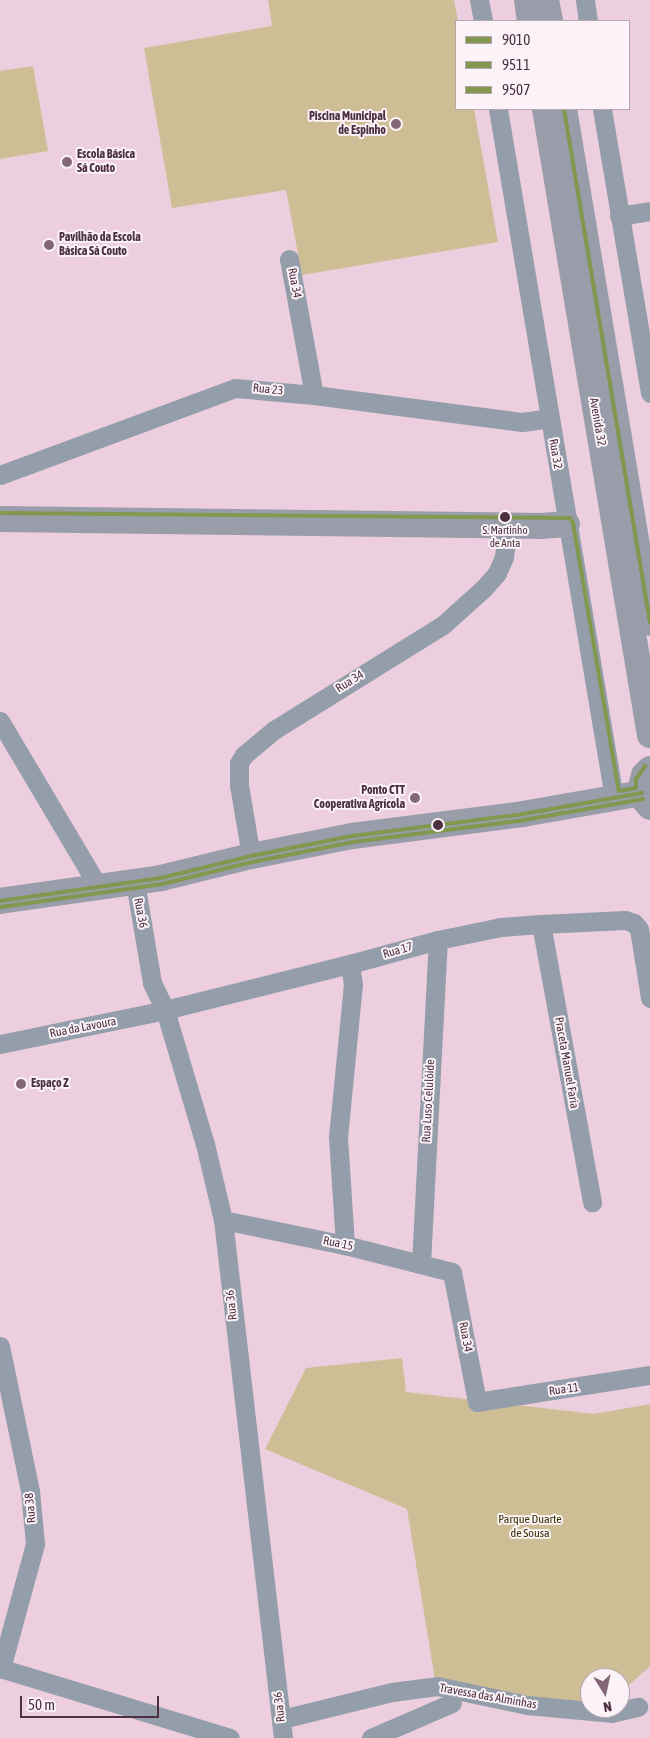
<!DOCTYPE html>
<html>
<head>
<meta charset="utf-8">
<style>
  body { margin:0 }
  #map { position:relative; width:650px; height:1738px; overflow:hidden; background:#edcede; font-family:"Asap Condensed",sans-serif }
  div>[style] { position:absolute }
  .green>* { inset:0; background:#cebe95 }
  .street>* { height:19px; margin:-9.5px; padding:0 9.5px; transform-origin:9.5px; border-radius:9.5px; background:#939eaa }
  .secondary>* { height:26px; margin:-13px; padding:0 13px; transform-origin:13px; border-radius:13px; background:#999ca9 }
  .bus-1>* { height:4px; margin:-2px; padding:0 2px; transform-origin:2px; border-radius:2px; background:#81984e }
  .bus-2>* { height:4px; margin:-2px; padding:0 2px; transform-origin:2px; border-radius:2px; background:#81984e }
  .bus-3>* { height:4px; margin:-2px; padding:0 2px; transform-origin:2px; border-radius:2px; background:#81984e }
  .dots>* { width:14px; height:14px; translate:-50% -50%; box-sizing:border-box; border:2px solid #fbf3f7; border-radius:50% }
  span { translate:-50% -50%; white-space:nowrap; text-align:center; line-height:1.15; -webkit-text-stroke:4px #fbf3f7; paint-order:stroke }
  .bus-label { font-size:11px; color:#4c303f }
  .poi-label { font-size:12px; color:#4c303f; font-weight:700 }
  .right { translate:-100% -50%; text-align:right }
  .left { translate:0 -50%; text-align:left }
  .street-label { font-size:12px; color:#4c303f }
  .park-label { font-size:12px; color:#373400 }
  .legend { position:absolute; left:455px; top:20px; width:175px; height:90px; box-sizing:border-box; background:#fbf3f7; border:1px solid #b5a5ad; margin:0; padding:6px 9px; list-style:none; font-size:15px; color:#4c303f }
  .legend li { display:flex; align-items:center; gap:10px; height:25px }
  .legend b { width:25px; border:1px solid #b5a5ad }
  .north { position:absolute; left:580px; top:1668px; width:50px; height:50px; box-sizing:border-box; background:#fbf3f7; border:1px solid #b5a5ad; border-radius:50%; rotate:170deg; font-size:14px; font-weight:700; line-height:20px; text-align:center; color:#4c303f }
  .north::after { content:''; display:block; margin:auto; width:18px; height:22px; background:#846777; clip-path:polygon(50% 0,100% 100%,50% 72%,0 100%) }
  .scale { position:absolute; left:20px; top:1696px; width:139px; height:22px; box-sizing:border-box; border:2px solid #4c303f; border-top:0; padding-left:6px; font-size:15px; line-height:18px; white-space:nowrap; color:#4c303f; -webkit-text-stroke:4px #fbf3f7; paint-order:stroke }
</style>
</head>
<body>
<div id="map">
  <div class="green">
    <i style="clip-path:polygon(268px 0,454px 0,458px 21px,456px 109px,474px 109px,498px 242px,302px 275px,286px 190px,172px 208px,144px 48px,272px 26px)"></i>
    <i style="clip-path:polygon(33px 66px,48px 151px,0 159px,0 71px)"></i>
    <i style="clip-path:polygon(402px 1358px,406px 1392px,594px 1414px,650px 1404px,650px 1666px,620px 1693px,620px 1678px,590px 1678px,590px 1707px,435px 1680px,407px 1509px,265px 1449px,306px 1368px)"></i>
  </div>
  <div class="street">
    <i style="left:479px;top:0;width:21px;rotate:79deg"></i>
    <i style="left:585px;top:0;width:21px;rotate:82deg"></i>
    <i style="left:498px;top:109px;width:699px;rotate:80.44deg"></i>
    <i style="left:602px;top:109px;width:288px;rotate:80.4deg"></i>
    <i style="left:619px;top:216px;width:31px;rotate:-9deg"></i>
    <i style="left:289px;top:259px;width:138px;rotate:79.6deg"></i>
    <i style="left:0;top:475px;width:251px;rotate:-20.3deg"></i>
    <i style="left:235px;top:388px;width:79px;rotate:5.1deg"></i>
    <i style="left:314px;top:395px;width:210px;rotate:7.4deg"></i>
    <i style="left:522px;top:422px;width:27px;rotate:-8deg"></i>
    <i style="left:0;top:721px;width:194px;rotate:59.3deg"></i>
    <i style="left:251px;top:856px;width:72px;rotate:-99.6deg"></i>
    <i style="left:239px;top:785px;width:22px;rotate:-90deg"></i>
    <i style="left:239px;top:763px;width:9px;rotate:-58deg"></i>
    <i style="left:244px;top:755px;width:39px;rotate:-40deg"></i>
    <i style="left:274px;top:730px;width:199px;rotate:-31.9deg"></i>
    <i style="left:443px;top:625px;width:55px;rotate:-42.1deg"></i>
    <i style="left:484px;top:588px;width:20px;rotate:-49deg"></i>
    <i style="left:497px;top:573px;width:17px;rotate:-66deg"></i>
    <i style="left:504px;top:557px;width:31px;rotate:-83deg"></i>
    <i style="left:135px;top:882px;width:102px;rotate:80.4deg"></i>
    <i style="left:152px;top:983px;width:30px;rotate:64deg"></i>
    <i style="left:165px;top:1010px;width:140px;rotate:73.4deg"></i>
    <i style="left:205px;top:1144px;width:78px;rotate:76.7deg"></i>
    <i style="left:223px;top:1220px;width:521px;rotate:83.39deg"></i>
    <i style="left:541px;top:924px;width:283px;rotate:79.6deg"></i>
    <i style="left:0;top:1044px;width:168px;rotate:-11.6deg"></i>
    <i style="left:165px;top:1010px;width:191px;rotate:-14deg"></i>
    <i style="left:350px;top:964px;width:91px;rotate:-15.3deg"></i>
    <i style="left:438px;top:940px;width:64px;rotate:-11.7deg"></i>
    <i style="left:501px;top:927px;width:40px;rotate:-4.3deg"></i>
    <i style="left:541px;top:924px;width:84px;rotate:-2.7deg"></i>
    <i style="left:625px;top:920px;width:9px;rotate:18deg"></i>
    <i style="left:634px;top:923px;width:8px;rotate:50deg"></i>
    <i style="left:639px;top:929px;width:70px;rotate:80.9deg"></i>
    <i style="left:223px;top:1220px;width:125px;rotate:11.6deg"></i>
    <i style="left:345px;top:1245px;width:110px;rotate:14.2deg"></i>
    <i style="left:452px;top:1272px;width:132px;rotate:79.1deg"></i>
    <i style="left:477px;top:1402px;width:175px;rotate:-8.9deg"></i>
    <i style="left:345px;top:1245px;width:108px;rotate:-93.7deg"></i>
    <i style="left:338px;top:1137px;width:153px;rotate:-84.4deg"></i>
    <i style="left:353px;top:985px;width:21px;rotate:-98deg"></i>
    <i style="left:421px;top:1263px;width:323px;rotate:-87deg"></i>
    <i style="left:0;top:1346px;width:148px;rotate:78.3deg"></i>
    <i style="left:30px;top:1491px;width:53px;rotate:84.6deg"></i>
    <i style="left:35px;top:1544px;width:129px;rotate:105.3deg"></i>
    <i style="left:0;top:1668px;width:240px;rotate:16.9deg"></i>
    <i style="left:282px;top:1719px;width:113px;rotate:-13.8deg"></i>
    <i style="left:392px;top:1692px;width:45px;rotate:-7.6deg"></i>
    <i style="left:437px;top:1686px;width:92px;rotate:11.9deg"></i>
    <i style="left:527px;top:1705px;width:84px;rotate:5.4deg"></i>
    <i style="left:611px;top:1713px;width:28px;rotate:-13deg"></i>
    <i style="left:371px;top:1738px;width:88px;rotate:-23.4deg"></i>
  </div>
  <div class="secondary">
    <i style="left:527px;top:0;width:21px;rotate:82deg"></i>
    <i style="left:546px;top:0;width:21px;rotate:79deg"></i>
    <i style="left:545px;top:109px;width:635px;rotate:80.48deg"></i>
    <i style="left:564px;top:109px;width:521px;rotate:80.5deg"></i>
    <i style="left:0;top:519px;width:540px;rotate:0.74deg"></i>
    <i style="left:540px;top:526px;width:27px;rotate:-4deg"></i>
    <i style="left:650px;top:769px;width:8px;rotate:135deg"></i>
    <i style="left:644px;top:775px;width:12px;rotate:104deg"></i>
    <i style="left:641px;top:787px;width:13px;rotate:77deg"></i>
    <i style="left:644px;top:800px;width:9px;rotate:49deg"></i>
    <i style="left:0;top:901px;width:163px;rotate:-8.1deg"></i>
    <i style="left:161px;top:878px;width:93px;rotate:-13.7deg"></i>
    <i style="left:251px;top:856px;width:103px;rotate:-11.2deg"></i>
    <i style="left:352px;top:836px;width:172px;rotate:-7.3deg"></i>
    <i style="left:523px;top:814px;width:121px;rotate:-10deg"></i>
  </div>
  <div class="bus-1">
    <i style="left:564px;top:109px;width:521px;rotate:80.5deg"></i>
    <i style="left:0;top:901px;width:163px;rotate:-8.1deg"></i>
    <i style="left:161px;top:878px;width:93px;rotate:-13.7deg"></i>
    <i style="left:251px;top:856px;width:103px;rotate:-11.2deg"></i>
    <i style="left:352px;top:836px;width:172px;rotate:-7.3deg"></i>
    <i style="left:523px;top:814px;width:121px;rotate:-10deg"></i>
  </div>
  <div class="bus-2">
    <i style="left:1px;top:907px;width:163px;rotate:-8.1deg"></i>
    <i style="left:162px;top:884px;width:93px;rotate:-13.7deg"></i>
    <i style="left:252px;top:862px;width:103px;rotate:-11.2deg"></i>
    <i style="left:353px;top:842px;width:172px;rotate:-7.3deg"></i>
    <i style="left:524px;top:820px;width:121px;rotate:-10deg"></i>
  </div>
  <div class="bus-3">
    <i style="left:0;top:513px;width:570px;rotate:0.5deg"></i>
    <i style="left:570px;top:518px;width:6px;rotate:59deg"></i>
    <i style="left:573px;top:523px;width:272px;rotate:80.3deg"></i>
    <i style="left:619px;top:791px;width:17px;rotate:-10deg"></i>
    <i style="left:636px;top:788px;width:9px;rotate:-90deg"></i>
    <i style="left:636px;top:779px;width:16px;rotate:-55deg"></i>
  </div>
  <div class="dots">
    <i style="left:396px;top:124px;background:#846777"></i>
    <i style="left:67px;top:162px;background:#846777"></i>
    <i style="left:49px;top:245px;background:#846777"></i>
    <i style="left:505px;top:517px;background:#4c303f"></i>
    <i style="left:415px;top:798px;background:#846777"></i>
    <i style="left:438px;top:825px;background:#4c303f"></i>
    <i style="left:21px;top:1084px;background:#846777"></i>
  </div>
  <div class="bus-label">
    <span style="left:505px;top:537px">S. Martinho<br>de Anta</span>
  </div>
  <div class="poi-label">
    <span class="right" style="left:386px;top:124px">Piscina Municipal<br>de Espinho</span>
    <span class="left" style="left:77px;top:162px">Escola Básica<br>Sá Couto</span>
    <span class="left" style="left:59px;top:245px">Pavilhão da Escola<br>Básica Sá Couto</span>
    <span class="right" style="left:405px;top:798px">Ponto CTT<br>Cooperativa Agrícola</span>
    <span class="left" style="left:31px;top:1084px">Espaço Z</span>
  </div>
  <div class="street-label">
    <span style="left:294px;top:283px;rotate:79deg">Rua 34</span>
    <span style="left:268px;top:390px;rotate:6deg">Rua 23</span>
    <span style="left:597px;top:422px;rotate:80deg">Avenida 32</span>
    <span style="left:555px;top:454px;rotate:80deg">Rua 32</span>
    <span style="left:350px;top:682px;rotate:-32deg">Rua 34</span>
    <span style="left:140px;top:913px;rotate:79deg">Rua 36</span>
    <span style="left:398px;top:951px;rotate:-16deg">Rua 17</span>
    <span style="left:83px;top:1028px;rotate:-11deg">Rua da Lavoura</span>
    <span style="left:566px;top:1063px;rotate:80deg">Praceta Manuel Faria</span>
    <span style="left:429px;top:1101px;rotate:-87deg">Rua Luso Celulóide</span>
    <span style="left:338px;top:1244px;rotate:12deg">Rua 15</span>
    <span style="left:232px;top:1305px;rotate:-96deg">Rua 36</span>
    <span style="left:465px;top:1337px;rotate:79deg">Rua 34</span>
    <span style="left:564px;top:1390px;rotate:-8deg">Rua 11</span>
    <span style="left:31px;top:1508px;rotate:-95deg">Rua 38</span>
    <span style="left:488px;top:1697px;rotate:10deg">Travessa das Alminhas</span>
    <span style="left:280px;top:1707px;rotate:-96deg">Rua 36</span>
  </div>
  <div class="park-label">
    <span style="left:530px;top:1527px">Parque Duarte<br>de Sousa</span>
  </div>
  <ul class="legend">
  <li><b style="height:6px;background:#81984e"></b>9010</li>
  <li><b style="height:6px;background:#81984e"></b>9511</li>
  <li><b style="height:6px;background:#81984e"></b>9507</li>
  </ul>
  <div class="north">N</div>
  <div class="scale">50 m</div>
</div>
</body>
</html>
